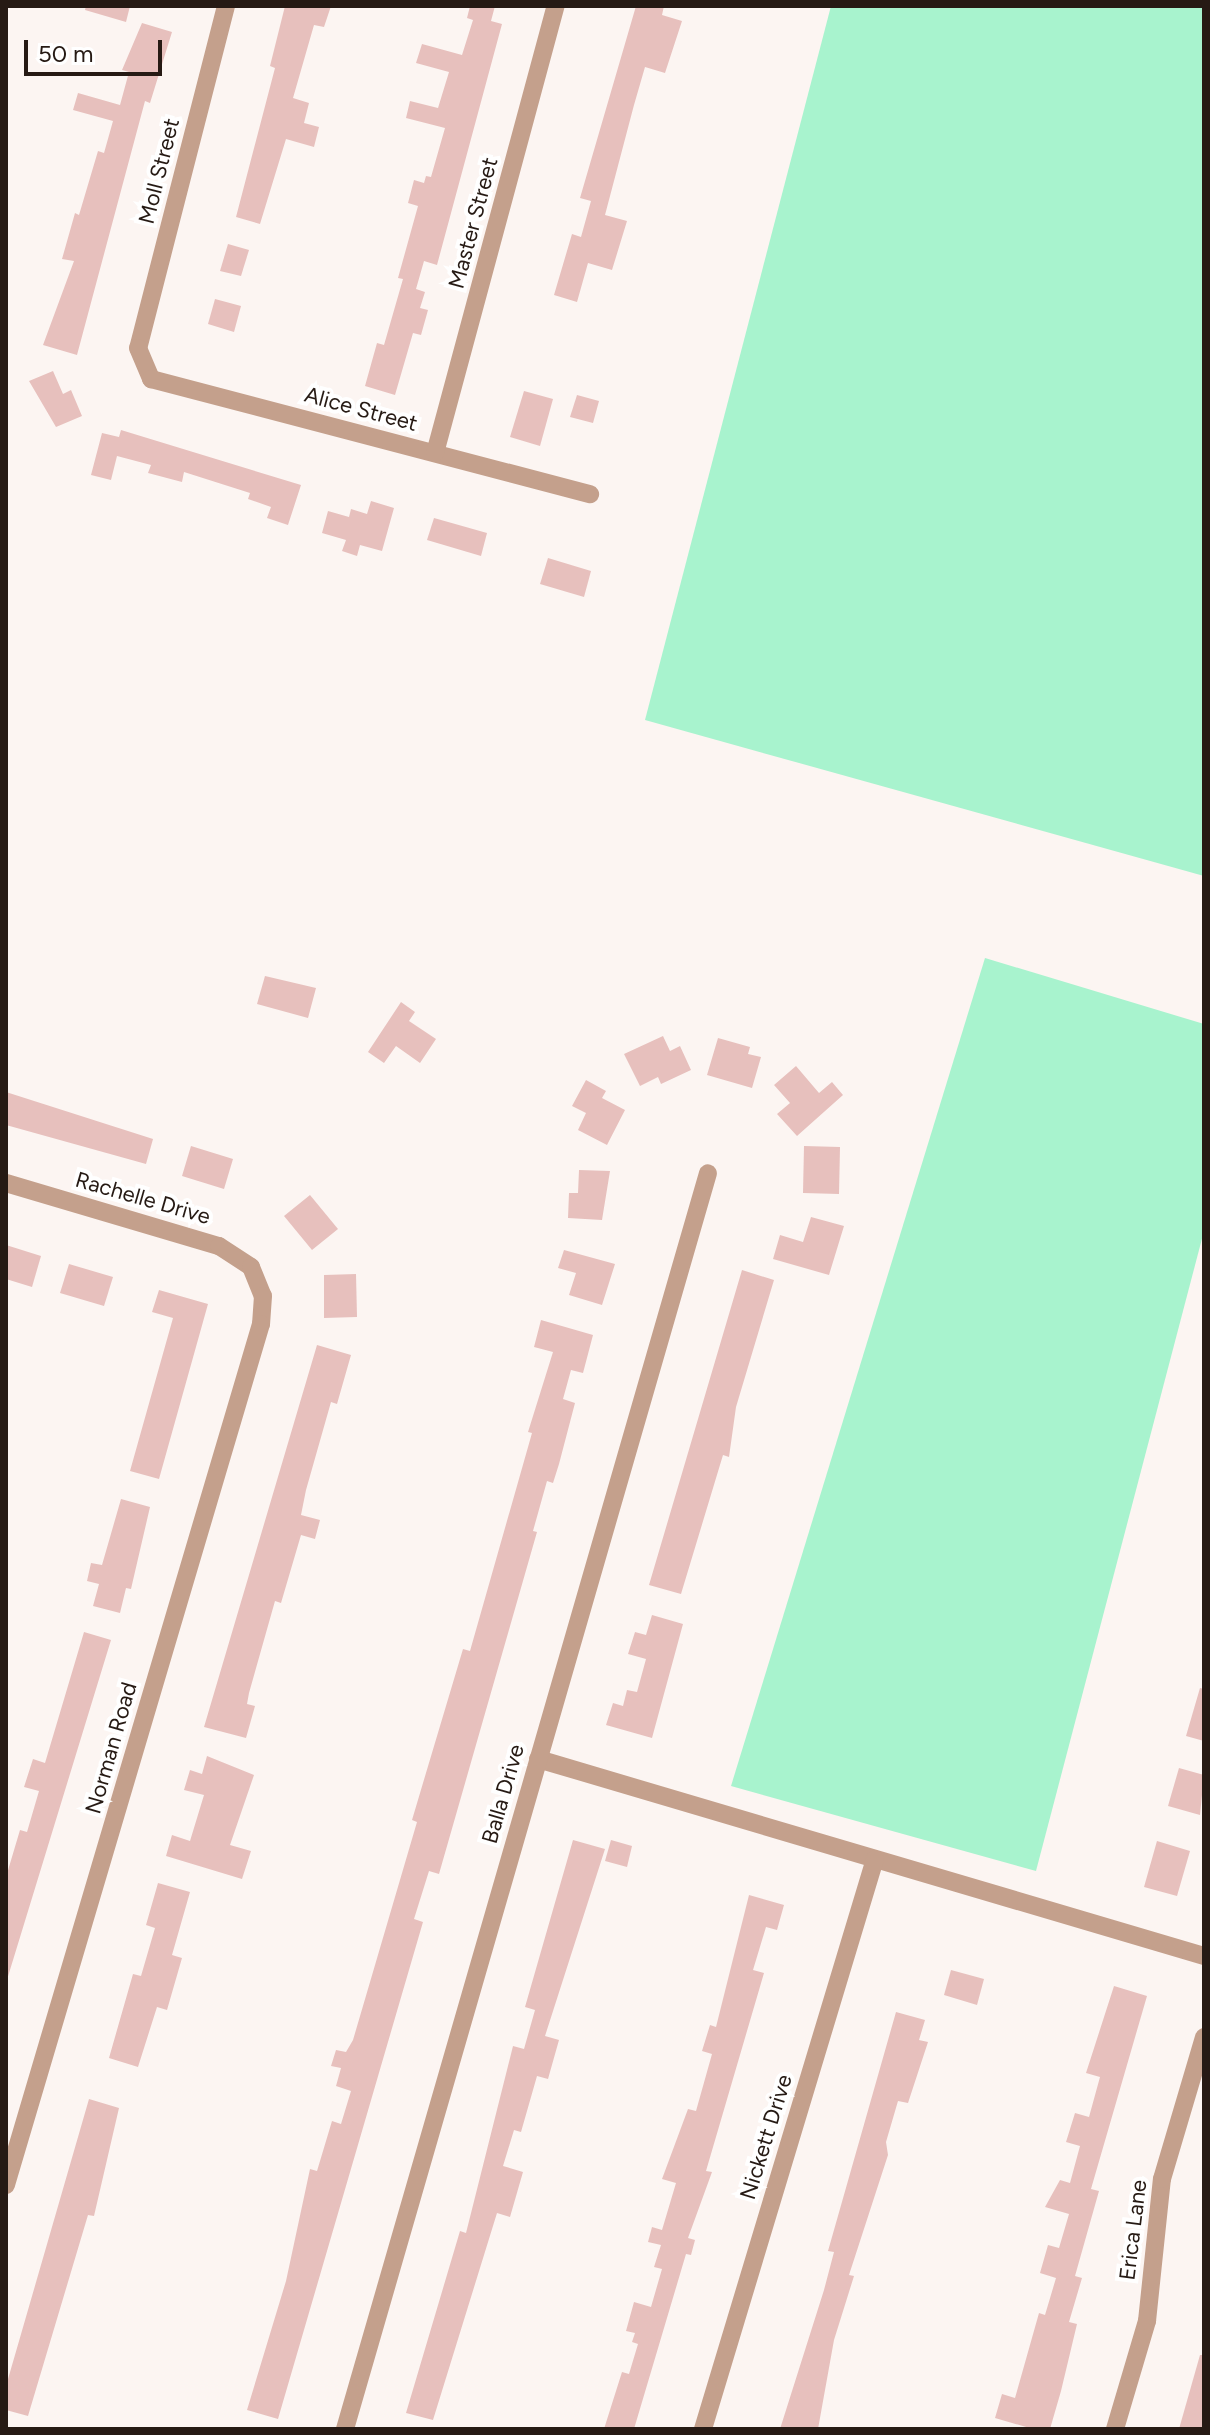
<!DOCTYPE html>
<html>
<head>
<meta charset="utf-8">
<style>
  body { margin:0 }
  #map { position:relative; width:1210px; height:2435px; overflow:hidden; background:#fcf5f2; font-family:Figtree,sans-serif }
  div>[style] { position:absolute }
  .green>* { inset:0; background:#a8f3ce }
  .building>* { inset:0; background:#e7c0bd }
  .minor>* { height:18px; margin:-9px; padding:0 9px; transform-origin:9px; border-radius:9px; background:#c4a08c }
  span { translate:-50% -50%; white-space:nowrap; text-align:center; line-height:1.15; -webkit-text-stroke:8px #fff; paint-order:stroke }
  .street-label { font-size:22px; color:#261a14 }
  .frame { position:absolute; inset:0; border:8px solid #261a14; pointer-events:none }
  .scale { position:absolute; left:24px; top:40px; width:138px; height:36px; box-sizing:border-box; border:4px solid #261a14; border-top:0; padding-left:10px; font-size:24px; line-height:28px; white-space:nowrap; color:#261a14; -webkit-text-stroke:6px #fff; paint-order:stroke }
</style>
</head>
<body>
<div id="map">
  <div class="green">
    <i style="clip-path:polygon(831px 6px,1204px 6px,1204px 876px,645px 720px)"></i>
    <i style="clip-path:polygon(985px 958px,1204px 1024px,1204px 1231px,1036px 1871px,731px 1786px)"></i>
  </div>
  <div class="building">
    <i style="clip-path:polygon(86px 6px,130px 6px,126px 22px,85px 10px)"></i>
    <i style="clip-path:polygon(285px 6px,331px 6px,324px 27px,314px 25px,293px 98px,309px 103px,304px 123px,319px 127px,314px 147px,286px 139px,260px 224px,236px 217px,275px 68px,270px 66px)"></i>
    <i style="clip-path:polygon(470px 6px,495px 6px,491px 21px,502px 24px,437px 265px,424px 261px,416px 289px,425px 292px,420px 308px,428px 310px,421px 335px,413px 333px,395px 395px,365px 386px,377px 343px,384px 345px,403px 279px,398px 278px,418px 206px,408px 203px,414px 180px,424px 183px,426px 176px,431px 177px,445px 128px,406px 118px,410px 101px,438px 108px,449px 72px,416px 63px,422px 44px,462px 55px,473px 20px,467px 18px)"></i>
    <i style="clip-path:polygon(636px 6px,664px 6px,662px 15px,682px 21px,665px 73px,645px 67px,634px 105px,605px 215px,627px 221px,612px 270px,588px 263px,577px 302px,554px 295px,572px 234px,581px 237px,591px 201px,580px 198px)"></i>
    <i style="clip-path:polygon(142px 23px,172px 32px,150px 103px,145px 101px,77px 355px,43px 345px,74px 261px,62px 259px,75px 213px,79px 215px,98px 151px,104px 153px,113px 121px,73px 110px,78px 93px,120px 105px,129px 72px,122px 70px)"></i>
    <i style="clip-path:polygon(228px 244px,249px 250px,241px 276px,220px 271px)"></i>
    <i style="clip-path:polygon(215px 299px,241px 306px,234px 332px,208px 324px)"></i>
    <i style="clip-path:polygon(53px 371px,63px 394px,71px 390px,82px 416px,56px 427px,29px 381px)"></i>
    <i style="clip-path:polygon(524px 391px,553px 399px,540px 446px,510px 437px)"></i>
    <i style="clip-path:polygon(577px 395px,599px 401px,593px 423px,570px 417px)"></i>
    <i style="clip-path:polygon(121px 430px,301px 485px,288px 525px,267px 518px,271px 507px,248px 499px,250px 493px,184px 472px,182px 482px,148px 473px,151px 465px,117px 456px,111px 480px,91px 475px,102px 433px,119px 437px)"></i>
    <i style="clip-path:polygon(371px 501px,394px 508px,382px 551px,360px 545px,357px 556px,342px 551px,346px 540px,322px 533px,328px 511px,349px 517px,351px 509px,367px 514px)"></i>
    <i style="clip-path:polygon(434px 518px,487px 533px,481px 556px,427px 540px)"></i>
    <i style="clip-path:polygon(548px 558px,591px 571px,584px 597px,540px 584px)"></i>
    <i style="clip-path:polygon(265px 976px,316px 988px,308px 1018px,257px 1004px)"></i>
    <i style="clip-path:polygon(401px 1002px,415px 1012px,409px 1021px,436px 1039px,420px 1063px,396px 1046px,384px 1063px,368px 1052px)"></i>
    <i style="clip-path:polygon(663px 1036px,670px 1051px,680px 1046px,691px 1070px,661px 1084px,658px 1077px,640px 1086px,624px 1054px)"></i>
    <i style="clip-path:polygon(718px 1038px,750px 1047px,748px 1054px,761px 1057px,752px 1088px,707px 1075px)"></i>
    <i style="clip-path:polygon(796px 1066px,819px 1093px,832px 1082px,843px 1095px,797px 1136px,777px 1114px,790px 1103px,774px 1085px)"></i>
    <i style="clip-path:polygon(586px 1080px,606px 1091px,602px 1098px,625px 1110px,607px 1145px,578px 1130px,586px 1113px,572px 1106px)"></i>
    <i style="clip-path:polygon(6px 1092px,153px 1139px,146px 1164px,6px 1125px)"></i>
    <i style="clip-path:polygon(191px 1146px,233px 1159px,224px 1189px,182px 1176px)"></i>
    <i style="clip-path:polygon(804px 1146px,840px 1147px,839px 1194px,803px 1193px)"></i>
    <i style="clip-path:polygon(579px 1170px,610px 1171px,602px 1220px,568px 1218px,569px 1193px,578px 1193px)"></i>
    <i style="clip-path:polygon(310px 1195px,338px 1229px,312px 1250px,284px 1216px)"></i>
    <i style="clip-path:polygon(811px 1217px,844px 1226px,829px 1275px,773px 1259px,780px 1235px,803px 1242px)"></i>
    <i style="clip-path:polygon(6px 1245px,41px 1256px,32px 1287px,6px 1279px)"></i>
    <i style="clip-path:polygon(564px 1250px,615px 1264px,602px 1305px,569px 1295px,576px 1273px,558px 1268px)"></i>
    <i style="clip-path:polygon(69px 1264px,113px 1277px,104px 1306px,60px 1293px)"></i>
    <i style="clip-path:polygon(742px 1270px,774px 1280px,736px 1407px,729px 1457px,723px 1455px,681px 1594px,649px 1585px)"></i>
    <i style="clip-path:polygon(356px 1274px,357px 1317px,324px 1318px,324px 1275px)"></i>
    <i style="clip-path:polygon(159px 1290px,208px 1304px,159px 1479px,130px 1471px,173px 1318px,152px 1312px)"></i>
    <i style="clip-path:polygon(541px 1320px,593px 1335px,583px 1373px,571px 1370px,563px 1399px,575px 1403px,559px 1464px,553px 1483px,547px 1481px,533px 1531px,537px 1532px,439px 1874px,429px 1871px,414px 1919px,423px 1922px,278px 2419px,247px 2410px,286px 2281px,310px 2169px,317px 2171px,332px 2121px,341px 2124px,351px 2091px,336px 2086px,341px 2068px,331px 2066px,336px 2050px,346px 2052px,353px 2040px,417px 1822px,412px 1820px,423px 1783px,463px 1649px,470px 1651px,532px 1433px,528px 1432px,553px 1352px,534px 1347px)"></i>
    <i style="clip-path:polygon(317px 1345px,351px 1355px,337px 1404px,331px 1402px,306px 1490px,301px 1515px,320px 1520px,315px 1539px,301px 1535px,281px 1603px,275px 1601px,249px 1693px,247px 1704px,255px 1706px,246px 1738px,204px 1727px)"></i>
    <i style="clip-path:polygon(121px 1499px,150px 1507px,131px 1589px,126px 1588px,120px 1613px,93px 1606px,99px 1584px,87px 1581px,91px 1563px,102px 1565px)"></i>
    <i style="clip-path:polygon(652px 1615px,683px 1624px,652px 1738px,606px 1725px,613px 1703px,623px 1706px,627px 1690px,637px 1692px,646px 1659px,628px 1654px,635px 1632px,646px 1635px)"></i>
    <i style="clip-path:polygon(84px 1632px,111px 1640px,6px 1983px,6px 1877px,20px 1830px,27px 1832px,39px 1791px,24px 1787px,33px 1759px,45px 1763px)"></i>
    <i style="clip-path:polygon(1200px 1688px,1204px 1689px,1204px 1741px,1186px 1736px)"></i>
    <i style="clip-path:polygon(207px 1756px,254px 1775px,230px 1845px,251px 1851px,242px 1879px,166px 1856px,172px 1835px,190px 1841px,204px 1795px,184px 1790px,190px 1770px,202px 1774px)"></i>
    <i style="clip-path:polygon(1179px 1768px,1204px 1775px,1200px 1815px,1168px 1806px)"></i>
    <i style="clip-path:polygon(573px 1840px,605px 1849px,545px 2036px,559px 2040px,548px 2079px,537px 2076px,521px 2132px,514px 2130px,503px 2166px,523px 2172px,510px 2217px,497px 2213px,433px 2420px,406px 2413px,460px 2231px,466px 2233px,513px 2046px,524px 2049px,535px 2010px,525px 2007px)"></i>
    <i style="clip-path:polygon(611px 1840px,632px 1846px,627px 1867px,605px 1861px)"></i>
    <i style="clip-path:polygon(1157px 1841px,1190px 1851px,1177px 1896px,1144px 1887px)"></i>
    <i style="clip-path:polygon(158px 1883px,190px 1892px,172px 1955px,182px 1958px,167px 2010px,157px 2007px,138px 2067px,109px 2058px,133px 1974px,141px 1976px,155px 1928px,146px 1925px)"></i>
    <i style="clip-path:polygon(749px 1895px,784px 1905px,777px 1930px,766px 1927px,753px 1970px,764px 1973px,706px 2171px,712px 2172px,688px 2238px,695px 2240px,691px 2255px,686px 2254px,634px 2429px,604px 2429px,622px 2372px,629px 2374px,638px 2344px,632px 2342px,635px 2333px,626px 2331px,634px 2302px,651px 2307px,662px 2269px,654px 2267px,661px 2245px,648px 2242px,652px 2227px,662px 2230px,676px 2183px,662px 2179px,688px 2109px,696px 2111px,712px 2054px,702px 2051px,710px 2025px,716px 2027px)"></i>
    <i style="clip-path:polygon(951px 1970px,984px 1979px,977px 2005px,944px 1995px)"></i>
    <i style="clip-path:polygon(1114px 1986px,1147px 1996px,1091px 2189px,1099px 2191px,1075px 2276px,1082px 2278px,1069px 2322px,1077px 2324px,1061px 2391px,1050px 2429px,1033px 2429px,995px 2418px,1002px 2394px,1015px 2398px,1039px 2313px,1045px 2315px,1056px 2278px,1040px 2273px,1048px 2245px,1059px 2248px,1069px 2214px,1045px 2207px,1060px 2180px,1070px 2183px,1080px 2146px,1066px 2142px,1075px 2113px,1089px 2117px,1100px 2077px,1086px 2073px)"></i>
    <i style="clip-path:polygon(896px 2012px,925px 2020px,919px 2040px,928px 2042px,908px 2103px,898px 2101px,886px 2142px,888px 2155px,849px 2275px,854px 2276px,834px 2340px,818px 2429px,780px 2429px,824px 2290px,834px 2252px,828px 2251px)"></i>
    <i style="clip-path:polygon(89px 2099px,119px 2108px,94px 2216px,88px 2215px,28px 2416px,6px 2410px,6px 2386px)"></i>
    <i style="clip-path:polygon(1200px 2355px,1204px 2355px,1204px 2429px,1179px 2429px)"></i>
  </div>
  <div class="minor">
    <i style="left:226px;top:6px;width:353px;rotate:104.4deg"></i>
    <i style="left:138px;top:348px;width:34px;rotate:67deg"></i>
    <i style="left:151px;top:379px;width:454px;rotate:14.7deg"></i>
    <i style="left:435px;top:453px;width:463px;rotate:-74.9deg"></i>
    <i style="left:6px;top:1183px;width:222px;rotate:16.5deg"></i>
    <i style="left:219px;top:1246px;width:38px;rotate:33deg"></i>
    <i style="left:251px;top:1267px;width:31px;rotate:68deg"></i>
    <i style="left:263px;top:1296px;width:28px;rotate:94deg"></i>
    <i style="left:261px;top:1324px;width:898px;rotate:106.5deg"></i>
    <i style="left:538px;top:1759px;width:695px;rotate:16.48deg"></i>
    <i style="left:345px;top:2429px;width:1307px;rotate:-73.88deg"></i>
    <i style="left:703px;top:2429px;width:595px;rotate:-73.21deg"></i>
    <i style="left:1115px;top:2429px;width:113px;rotate:-73.5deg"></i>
    <i style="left:1147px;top:2321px;width:143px;rotate:-84deg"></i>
    <i style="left:1162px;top:2179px;width:148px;rotate:-73.5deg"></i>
  </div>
  <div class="street-label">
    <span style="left:159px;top:171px;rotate:-76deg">Moll Street</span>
    <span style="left:473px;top:223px;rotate:-75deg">Master Street</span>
    <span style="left:361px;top:409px;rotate:15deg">Alice Street</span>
    <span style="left:143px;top:1198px;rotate:16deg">Rachelle Drive</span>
    <span style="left:111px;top:1748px;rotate:-74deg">Norman Road</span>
    <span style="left:503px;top:1794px;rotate:-74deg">Balla Drive</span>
    <span style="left:766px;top:2137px;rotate:-73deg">Nickett Drive</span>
    <span style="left:1133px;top:2230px;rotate:-83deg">Erica Lane</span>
  </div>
  <div class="frame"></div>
  <div class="scale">50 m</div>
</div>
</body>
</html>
